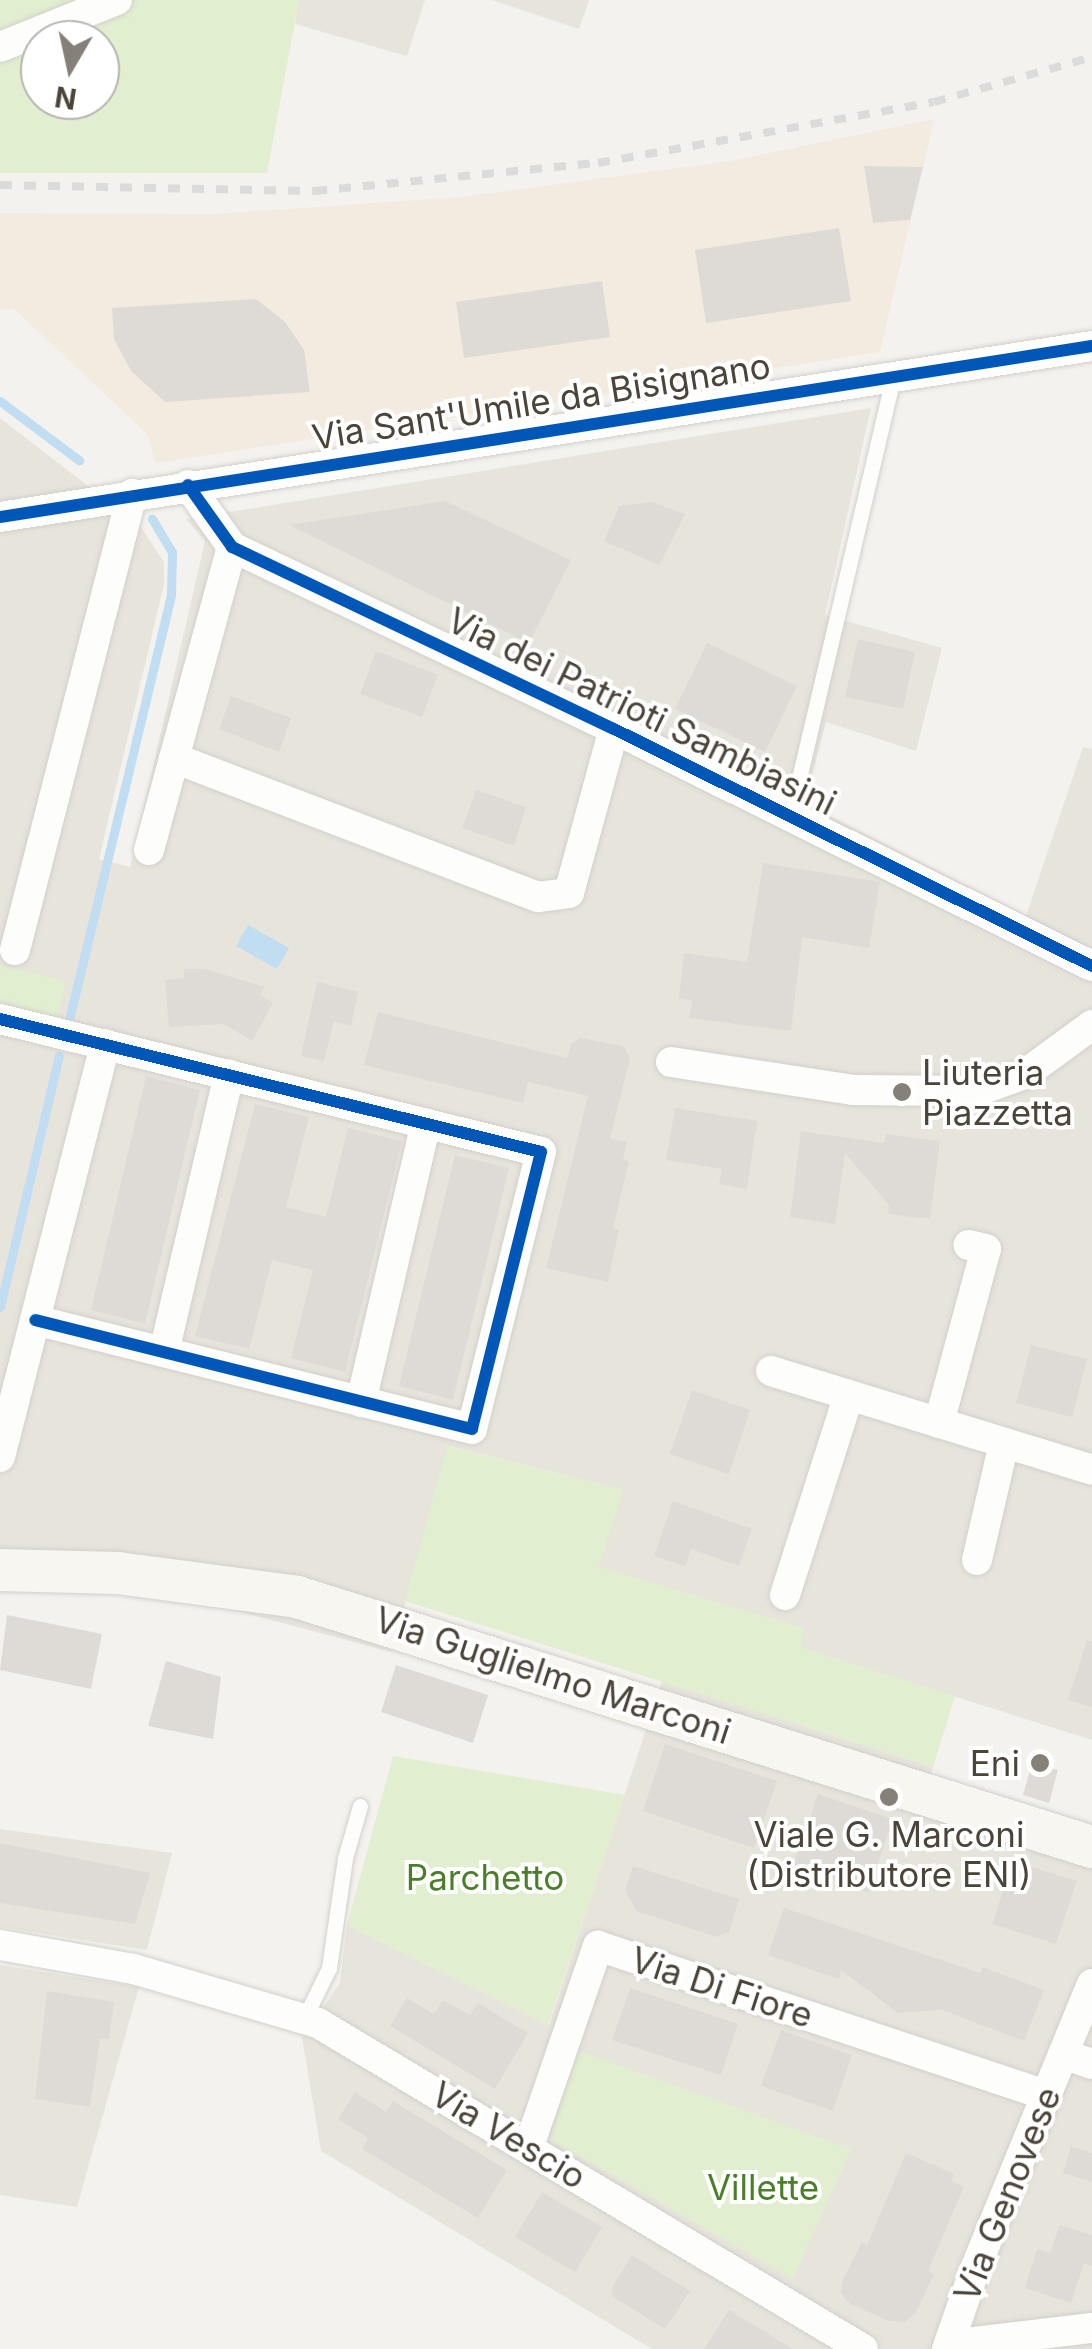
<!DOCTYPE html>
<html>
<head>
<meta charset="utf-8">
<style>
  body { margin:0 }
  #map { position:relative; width:1092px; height:2349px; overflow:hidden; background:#f4f2ee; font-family:Inter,sans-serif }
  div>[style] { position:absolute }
  .residential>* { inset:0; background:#e7e4dc }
  .commercial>* { inset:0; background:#f3ebdf }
  .green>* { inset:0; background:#e1eecf }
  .water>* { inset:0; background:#c0ddf1 }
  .stream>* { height:9px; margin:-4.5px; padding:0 4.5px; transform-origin:4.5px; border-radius:4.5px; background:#c0ddf1 }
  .building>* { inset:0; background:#dedbd6 }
  .roads { filter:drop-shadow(0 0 2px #d2d0cb) drop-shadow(0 0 2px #d2d0cb) }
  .lane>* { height:15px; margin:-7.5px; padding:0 7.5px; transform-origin:7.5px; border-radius:7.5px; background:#fdfdfc }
  .street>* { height:30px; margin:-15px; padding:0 15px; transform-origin:15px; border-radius:15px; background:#fdfdfc }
  .secondary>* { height:42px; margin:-21px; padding:0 21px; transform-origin:21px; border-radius:21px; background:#f7f6f1 }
  .rail>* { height:8px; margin-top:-4px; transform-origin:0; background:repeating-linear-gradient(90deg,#dbdbda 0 12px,transparent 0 24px) }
  .cycleway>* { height:12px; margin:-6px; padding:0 6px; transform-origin:6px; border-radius:6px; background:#0057b8 }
  .dots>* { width:28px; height:28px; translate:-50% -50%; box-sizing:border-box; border:5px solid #fff; border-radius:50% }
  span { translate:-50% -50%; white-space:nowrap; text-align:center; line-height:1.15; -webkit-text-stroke:8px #fff; paint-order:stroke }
  .street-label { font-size:35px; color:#4b4439 }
  .poi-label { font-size:35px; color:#4b4439 }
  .left { translate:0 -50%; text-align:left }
  .right { translate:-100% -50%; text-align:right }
  .park-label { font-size:35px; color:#4a7f2a }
  .north { position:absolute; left:20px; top:20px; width:100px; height:100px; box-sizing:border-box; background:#fff; border:2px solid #b7b4b0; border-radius:50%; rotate:189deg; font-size:28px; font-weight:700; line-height:40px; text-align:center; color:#4b4439 }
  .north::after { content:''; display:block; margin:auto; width:35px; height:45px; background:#868178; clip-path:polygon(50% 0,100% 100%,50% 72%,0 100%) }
</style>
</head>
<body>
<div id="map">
  <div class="residential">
    <i style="clip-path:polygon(299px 0,425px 0,407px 56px,295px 24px)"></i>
    <i style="clip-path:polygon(492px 0,589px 0,579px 29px)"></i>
    <i style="clip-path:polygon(871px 408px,825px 615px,942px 648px,916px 751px,826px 722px,805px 803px,1026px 916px,1083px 747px,1092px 749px,1092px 1740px,799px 1647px,803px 1628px,598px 1567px,623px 1490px,448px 1446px,392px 1652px,0 1548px,0 418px,141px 527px,164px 562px,164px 584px,99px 859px,130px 867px,205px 541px,186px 519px)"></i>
    <i style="clip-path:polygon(662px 1681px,933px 1767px,928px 1786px,1092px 1839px,1092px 2349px,652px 2349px,321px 2151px,302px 2038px,340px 1983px,347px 1925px,549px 2025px)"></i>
    <i style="clip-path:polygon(0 1829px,172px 1853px,147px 1950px,0 1927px)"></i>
    <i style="clip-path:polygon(0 1965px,139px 1987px,77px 2207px,0 2195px)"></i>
  </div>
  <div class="commercial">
    <i style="clip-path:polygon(934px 119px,880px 352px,156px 463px,147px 434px,13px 308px,0 310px,0 213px,212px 214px,461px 197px,730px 161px)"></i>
  </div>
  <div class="green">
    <i style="clip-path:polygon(evenodd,0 0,299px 0,267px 173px,0 173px,0 0,40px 40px,100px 40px,100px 100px,40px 100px,40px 40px)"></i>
    <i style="clip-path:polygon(0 965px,66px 981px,58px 1018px,0 1004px)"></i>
    <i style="clip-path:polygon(447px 1446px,623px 1490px,599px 1567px,804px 1628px,800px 1647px,955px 1696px,933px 1767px,405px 1601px)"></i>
    <i style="clip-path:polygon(393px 1756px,625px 1795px,548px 2025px,347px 1925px)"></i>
    <i style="clip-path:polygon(577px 2050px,851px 2149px,793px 2279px,551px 2140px)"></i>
  </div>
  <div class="water">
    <i style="clip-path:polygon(248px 925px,289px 948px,277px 969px,236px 946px)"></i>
  </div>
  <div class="stream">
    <i style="left:0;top:401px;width:99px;rotate:36.8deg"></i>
    <i style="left:69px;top:1020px;width:438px;rotate:-76.5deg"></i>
    <i style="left:171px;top:594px;width:42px;rotate:-88.6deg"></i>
    <i style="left:172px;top:552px;width:39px;rotate:-121deg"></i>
    <i style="left:0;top:1307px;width:258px;rotate:-76.8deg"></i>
  </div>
  <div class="building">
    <i style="clip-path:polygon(864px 166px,923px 167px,910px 220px,873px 223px)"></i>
    <i style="clip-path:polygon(839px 228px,851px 301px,706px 323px,695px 250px)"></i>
    <i style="clip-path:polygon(602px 281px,610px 337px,464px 358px,456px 302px)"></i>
    <i style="clip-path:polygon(256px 299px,285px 322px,304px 350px,310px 392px,165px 402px,131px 371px,114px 339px,112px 308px)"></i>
    <i style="clip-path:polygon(445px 501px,571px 560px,529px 643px,289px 525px)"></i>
    <i style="clip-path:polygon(652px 502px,685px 514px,659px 565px,604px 541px,619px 506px)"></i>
    <i style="clip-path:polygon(858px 639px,915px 652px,903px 709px,845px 697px)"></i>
    <i style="clip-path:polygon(707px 643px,797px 686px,765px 752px,675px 709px)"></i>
    <i style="clip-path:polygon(376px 651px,438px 675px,422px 717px,360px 694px)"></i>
    <i style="clip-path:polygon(231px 696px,291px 718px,279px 752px,219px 729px)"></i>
    <i style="clip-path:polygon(476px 790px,526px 807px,514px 846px,462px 828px)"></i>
    <i style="clip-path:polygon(763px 863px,880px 882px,869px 948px,802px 937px,791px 1031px,689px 1018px,692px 1001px,679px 998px,684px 953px,747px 962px)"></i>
    <i style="clip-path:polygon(184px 969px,205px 969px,265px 987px,260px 995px,273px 1003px,252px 1041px,224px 1024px,169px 1027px,165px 980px,184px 978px)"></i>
    <i style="clip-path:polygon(317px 982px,358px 992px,351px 1026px,334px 1021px,324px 1061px,301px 1056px)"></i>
    <i style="clip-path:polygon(378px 1012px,567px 1058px,571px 1044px,580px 1038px,623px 1046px,630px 1058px,610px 1138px,627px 1142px,623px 1160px,629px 1161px,613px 1228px,619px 1230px,608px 1282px,546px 1268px,588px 1096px,528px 1082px,523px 1103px,364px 1065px)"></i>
    <i style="clip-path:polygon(146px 1076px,200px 1090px,145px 1324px,91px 1310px)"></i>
    <i style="clip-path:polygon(255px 1104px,309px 1117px,286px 1207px,326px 1217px,348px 1128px,402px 1141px,345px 1372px,291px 1358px,313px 1270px,272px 1260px,249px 1349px,195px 1336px)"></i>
    <i style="clip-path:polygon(675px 1108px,757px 1121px,747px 1189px,719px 1184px,722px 1169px,666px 1160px)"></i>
    <i style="clip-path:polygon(801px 1131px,884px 1143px,886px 1134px,940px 1141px,930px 1219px,888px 1214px,889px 1205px,845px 1153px,835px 1224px,790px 1217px)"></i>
    <i style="clip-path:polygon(455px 1155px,509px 1168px,453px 1400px,399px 1386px)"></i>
    <i style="clip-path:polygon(1031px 1345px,1087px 1359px,1072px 1417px,1016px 1403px)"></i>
    <i style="clip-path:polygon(692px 1390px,750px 1410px,729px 1474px,670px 1454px)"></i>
    <i style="clip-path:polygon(673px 1501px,752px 1529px,739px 1566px,691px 1549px,685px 1566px,654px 1556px)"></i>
    <i style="clip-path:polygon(7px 1615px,102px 1634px,91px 1689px,0 1670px)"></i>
    <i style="clip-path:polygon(1087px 1640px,1092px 1641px,1092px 1707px,1068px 1700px)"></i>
    <i style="clip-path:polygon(166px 1661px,221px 1677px,213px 1739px,148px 1726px)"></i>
    <i style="clip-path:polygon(396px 1665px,488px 1695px,473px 1743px,381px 1712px)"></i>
    <i style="clip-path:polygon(665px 1744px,777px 1781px,754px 1848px,643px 1811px)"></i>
    <i style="clip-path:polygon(1032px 1763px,1058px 1770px,1049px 1803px,1023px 1795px)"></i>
    <i style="clip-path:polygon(818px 1794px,893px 1819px,868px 1892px,793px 1866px)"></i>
    <i style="clip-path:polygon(0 1843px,150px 1873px,135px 1924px,0 1903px)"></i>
    <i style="clip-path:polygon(1013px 1861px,1077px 1881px,1056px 1944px,992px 1924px)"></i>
    <i style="clip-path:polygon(633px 1866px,739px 1899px,729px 1932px,717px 1937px,636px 1911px,625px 1890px)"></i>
    <i style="clip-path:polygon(784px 1908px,980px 1973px,982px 1967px,1044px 1990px,1024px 2041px,942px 2010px,898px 2013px,841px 1970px,839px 1979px,768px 1955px)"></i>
    <i style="clip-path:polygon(630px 1988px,738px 2024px,721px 2075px,612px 2040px)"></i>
    <i style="clip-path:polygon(47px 1991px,114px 2002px,109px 2039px,100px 2038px,90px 2107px,35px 2099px)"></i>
    <i style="clip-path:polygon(407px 1998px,434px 2014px,443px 2000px,470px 2015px,478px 2003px,528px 2033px,495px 2089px,390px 2026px)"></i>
    <i style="clip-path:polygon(781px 2030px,852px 2055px,833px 2111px,761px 2086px)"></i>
    <i style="clip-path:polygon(355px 2092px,386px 2112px,393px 2101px,507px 2170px,478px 2218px,362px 2149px,368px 2138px,338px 2119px)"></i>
    <i style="clip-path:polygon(1071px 2146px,1092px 2153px,1092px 2182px,1063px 2173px)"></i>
    <i style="clip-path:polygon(906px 2153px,954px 2174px,951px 2181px,964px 2187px,928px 2271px,934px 2274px,916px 2313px,905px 2322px,889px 2321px,850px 2304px,841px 2293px,842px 2282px,862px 2242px,867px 2245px)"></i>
    <i style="clip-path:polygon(542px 2192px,602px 2227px,575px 2272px,515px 2237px)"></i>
    <i style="clip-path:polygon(1060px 2225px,1092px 2235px,1092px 2266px,1084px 2263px,1071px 2303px,1025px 2288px,1037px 2249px,1050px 2253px)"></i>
    <i style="clip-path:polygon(632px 2255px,690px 2291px,665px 2329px,612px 2296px,612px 2287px)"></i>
    <i style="clip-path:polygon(729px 2310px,793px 2349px,704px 2349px)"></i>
  </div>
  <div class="roads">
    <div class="lane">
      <i style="left:790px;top:817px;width:452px;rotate:-76.8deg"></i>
      <i style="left:304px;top:2019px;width:57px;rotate:-63.9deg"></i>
      <i style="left:329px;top:1968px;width:111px;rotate:-81.7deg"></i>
      <i style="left:345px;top:1858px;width:54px;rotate:-73.9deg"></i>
    </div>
    <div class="street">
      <i style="left:0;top:47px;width:126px;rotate:-21.9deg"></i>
      <i style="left:188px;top:485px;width:76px;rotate:54.6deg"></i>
      <i style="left:232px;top:547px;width:423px;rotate:25.5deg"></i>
      <i style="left:614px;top:729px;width:534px;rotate:26.37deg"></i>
      <i style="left:0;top:517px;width:1105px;rotate:-8.9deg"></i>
      <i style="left:174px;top:758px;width:390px;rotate:20.9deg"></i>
      <i style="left:538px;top:897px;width:31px;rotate:-7deg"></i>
      <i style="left:569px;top:893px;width:170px;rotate:-74.7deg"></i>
      <i style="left:149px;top:850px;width:314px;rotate:-74.7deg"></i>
      <i style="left:15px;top:950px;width:471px;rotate:-75.6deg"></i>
      <i style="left:0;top:1019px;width:557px;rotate:13.81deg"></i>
      <i style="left:541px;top:1152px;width:285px;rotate:104deg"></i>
      <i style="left:472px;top:1429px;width:450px;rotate:-166deg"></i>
      <i style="left:671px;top:1062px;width:184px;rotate:8.7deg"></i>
      <i style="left:853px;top:1090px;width:125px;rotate:0.5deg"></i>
      <i style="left:978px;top:1091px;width:50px;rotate:-19.9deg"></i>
      <i style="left:1025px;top:1074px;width:83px;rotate:-36.2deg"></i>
      <i style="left:164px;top:1352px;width:285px;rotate:-76.8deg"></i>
      <i style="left:771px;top:1371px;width:336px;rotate:17.1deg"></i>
      <i style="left:361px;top:1402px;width:286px;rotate:-76.9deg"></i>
      <i style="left:939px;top:1423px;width:180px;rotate:-74.9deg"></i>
      <i style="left:986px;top:1249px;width:18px;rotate:-167deg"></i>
      <i style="left:0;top:1457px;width:426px;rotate:-75.7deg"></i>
      <i style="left:977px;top:1560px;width:120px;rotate:-77deg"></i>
      <i style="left:785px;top:1595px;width:210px;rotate:-72.3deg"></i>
      <i style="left:0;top:1945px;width:136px;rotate:10.2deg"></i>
      <i style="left:134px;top:1969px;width:192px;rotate:16.4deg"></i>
      <i style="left:318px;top:2023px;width:635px;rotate:30.89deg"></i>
      <i style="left:1063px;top:2054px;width:31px;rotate:19deg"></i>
      <i style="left:529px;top:2146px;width:212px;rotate:-71deg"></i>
      <i style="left:598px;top:1946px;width:472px;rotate:18.4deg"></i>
      <i style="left:949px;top:2345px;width:144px;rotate:-6.8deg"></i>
      <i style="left:947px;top:2349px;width:85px;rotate:-70.7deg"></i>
      <i style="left:975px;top:2269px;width:308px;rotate:-67.7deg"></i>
    </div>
    <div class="secondary">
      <i style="left:0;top:1570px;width:118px;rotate:1.5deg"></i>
      <i style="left:118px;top:1573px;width:181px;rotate:7.6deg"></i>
      <i style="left:297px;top:1597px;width:833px;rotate:17.46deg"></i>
    </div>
  </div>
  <div class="rail">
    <i style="left:0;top:185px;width:315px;rotate:1.1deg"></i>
    <i style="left:315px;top:191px;width:284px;rotate:-5.7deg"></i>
    <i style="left:598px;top:163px;width:341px;rotate:-10.3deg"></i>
    <i style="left:934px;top:102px;width:164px;rotate:-15.9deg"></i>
  </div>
  <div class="cycleway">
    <i style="left:188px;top:485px;width:76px;rotate:54.6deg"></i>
    <i style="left:232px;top:547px;width:423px;rotate:25.5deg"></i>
    <i style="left:614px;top:729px;width:534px;rotate:26.37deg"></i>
    <i style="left:0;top:517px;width:1105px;rotate:-8.9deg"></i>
    <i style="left:0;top:1019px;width:557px;rotate:13.81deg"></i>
    <i style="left:541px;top:1152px;width:285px;rotate:104deg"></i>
    <i style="left:472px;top:1429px;width:450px;rotate:-166deg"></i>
  </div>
  <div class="dots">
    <i style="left:902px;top:1092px;background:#868178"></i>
    <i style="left:1040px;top:1763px;background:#868178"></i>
    <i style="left:889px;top:1797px;background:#868178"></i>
  </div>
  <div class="street-label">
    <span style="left:541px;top:401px;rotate:-9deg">Via Sant'Umile da Bisignano</span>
    <span style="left:642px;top:711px;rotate:26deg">Via dei Patrioti Sambiasini</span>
    <span style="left:553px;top:1675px;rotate:18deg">Via Guglielmo Marconi</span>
    <span style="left:722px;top:1987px;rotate:18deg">Via Di Fiore</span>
    <span style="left:509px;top:2135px;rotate:31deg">Via Vescio</span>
    <span style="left:1007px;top:2194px;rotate:-68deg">Via Genovese</span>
  </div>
  <div class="poi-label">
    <span class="left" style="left:922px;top:1092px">Liuteria<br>Piazzetta</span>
    <span class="right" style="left:1020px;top:1763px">Eni</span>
    <span style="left:889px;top:1854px">Viale G. Marconi<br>(Distributore ENI)</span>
  </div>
  <div class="park-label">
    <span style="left:485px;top:1877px">Parchetto</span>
    <span style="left:763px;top:2187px">Villette</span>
  </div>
  <div class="north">N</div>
</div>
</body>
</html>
